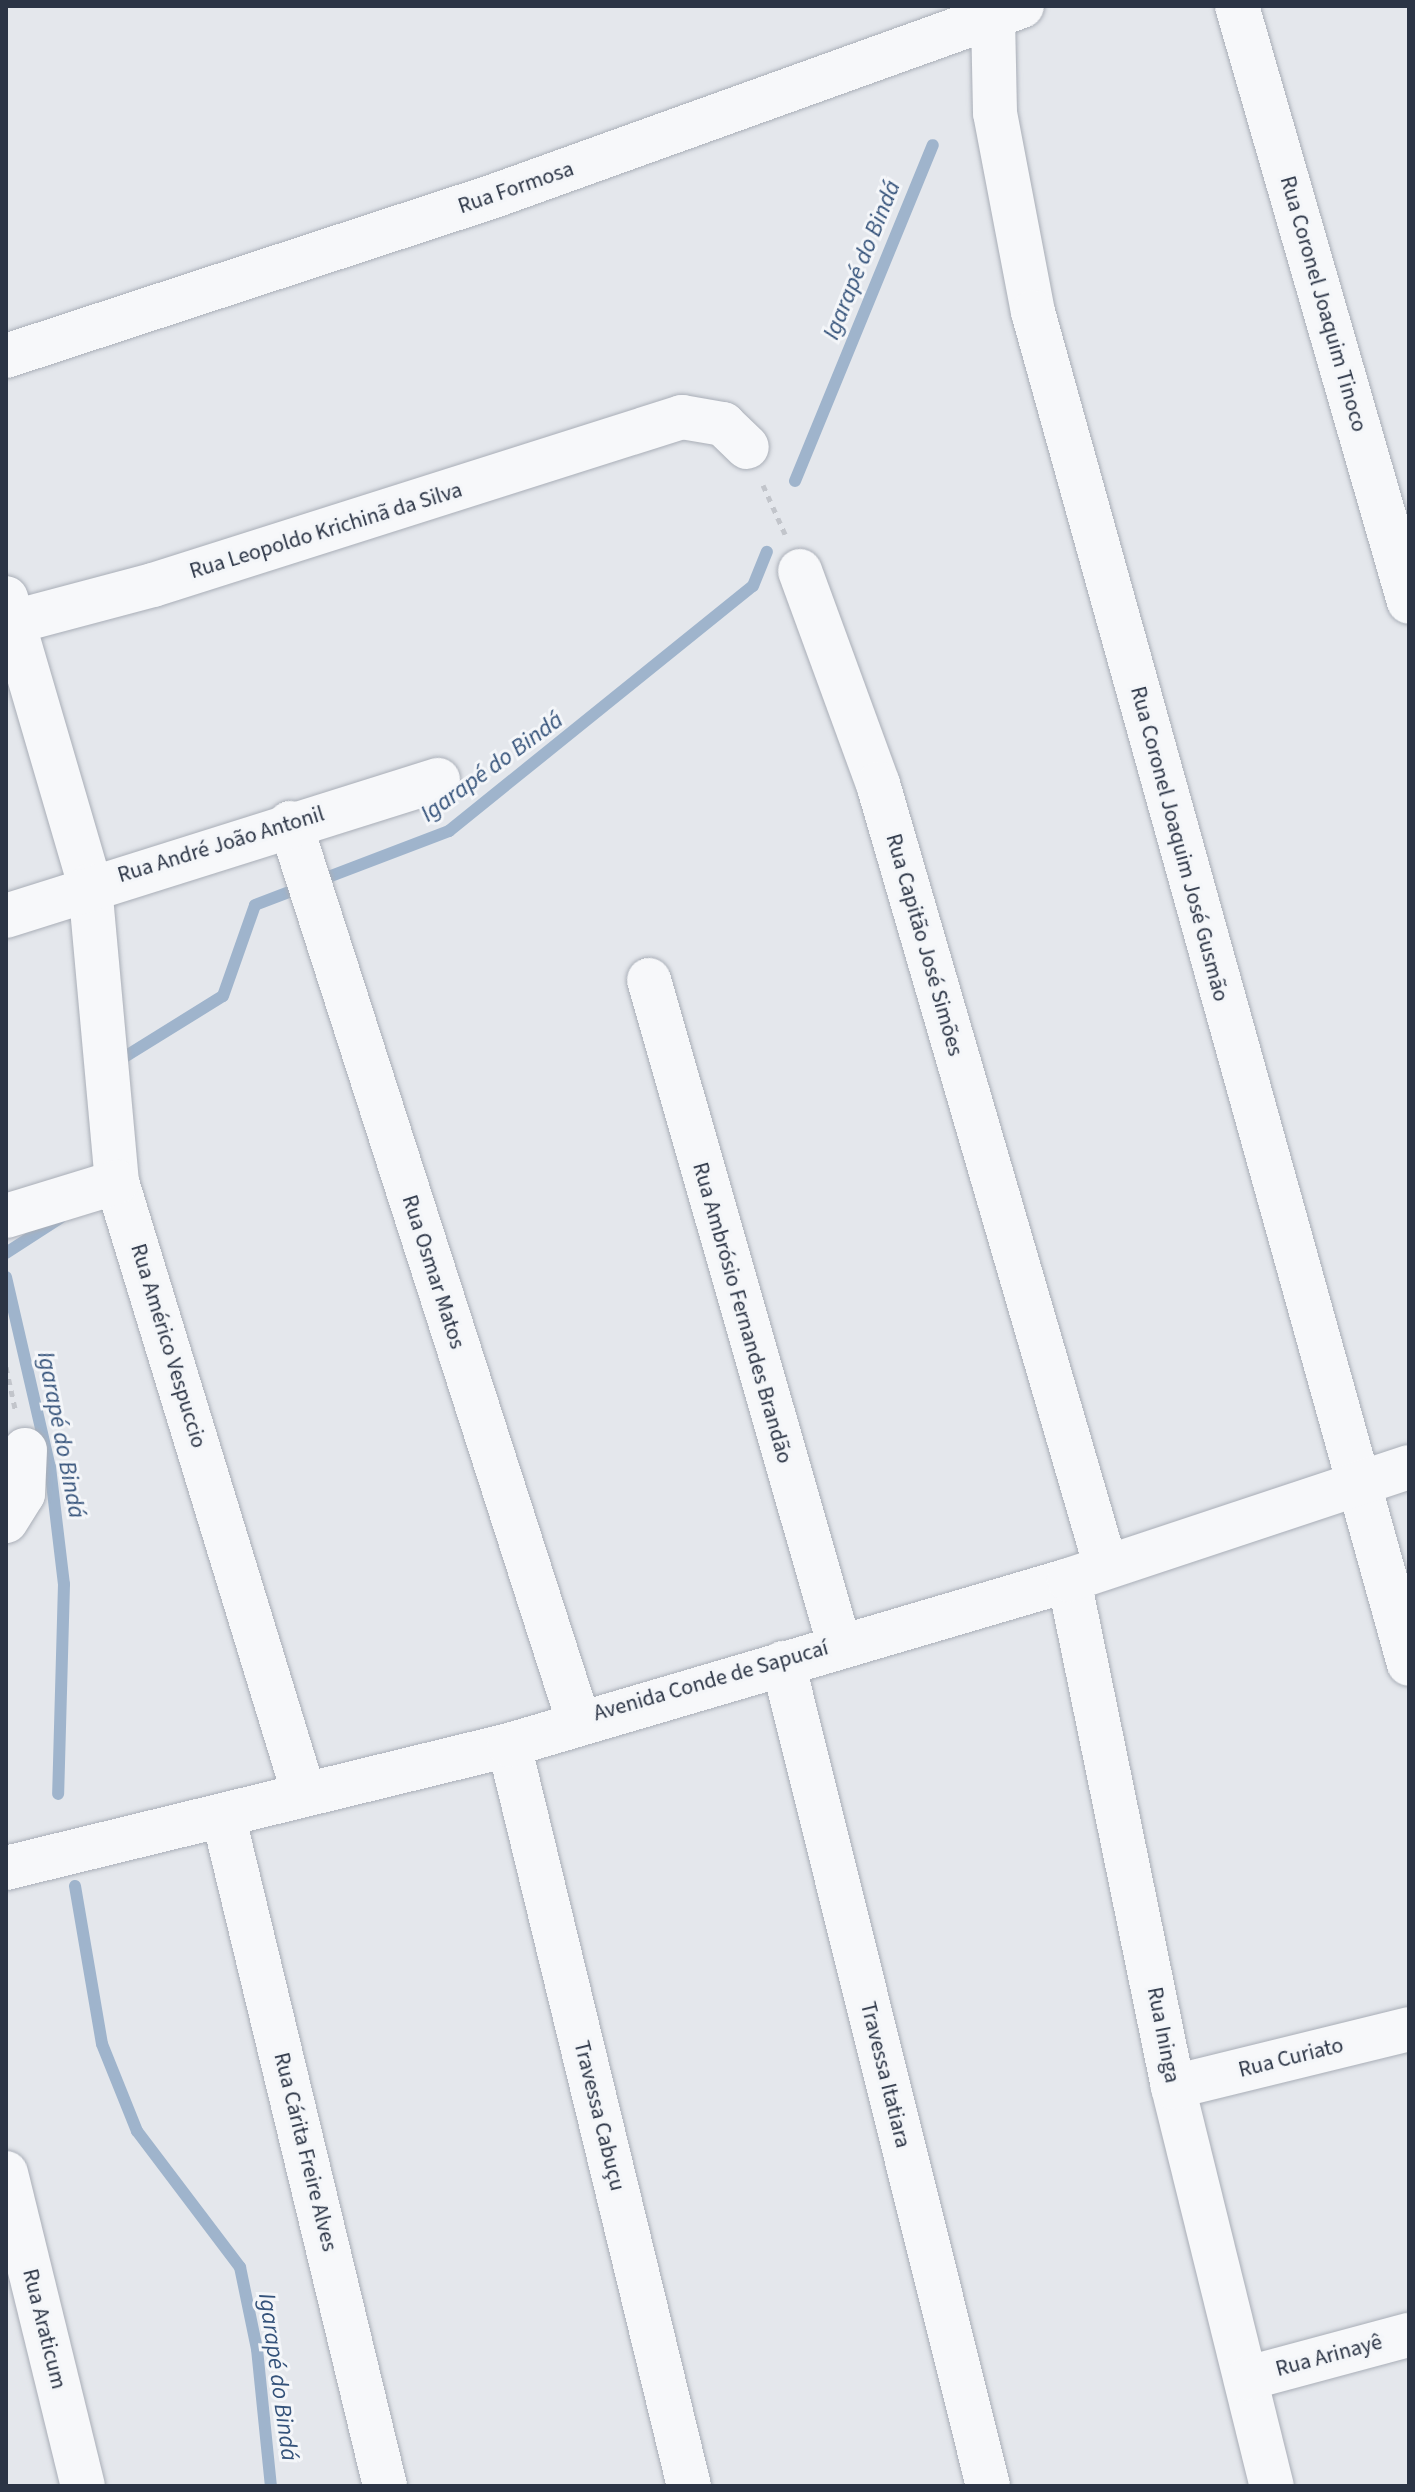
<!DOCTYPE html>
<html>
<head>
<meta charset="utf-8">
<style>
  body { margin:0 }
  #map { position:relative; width:1415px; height:2492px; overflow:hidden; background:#e4e7ec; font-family:"Source Sans 3",sans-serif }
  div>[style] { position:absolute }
  .stream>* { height:12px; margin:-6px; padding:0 6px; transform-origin:6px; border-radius:6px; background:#9fb4cc }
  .path>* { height:5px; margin-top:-2.5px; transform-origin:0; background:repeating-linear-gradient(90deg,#c2c5cb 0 6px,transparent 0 12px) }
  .roads { filter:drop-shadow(0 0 2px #a9aeb7) drop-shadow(0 0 2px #a9aeb7) }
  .minor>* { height:44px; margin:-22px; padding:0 22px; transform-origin:22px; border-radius:22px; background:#f7f8fa }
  span { translate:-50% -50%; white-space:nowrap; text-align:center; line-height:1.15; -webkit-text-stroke:6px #f4f6f9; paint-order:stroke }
  .street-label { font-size:22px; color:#2b3445 }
  .water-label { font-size:24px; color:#34527a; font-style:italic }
  .frame { position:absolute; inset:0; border:8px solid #2b3445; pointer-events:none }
</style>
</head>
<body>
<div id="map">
  <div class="stream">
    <i style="left:795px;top:481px;width:363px;rotate:-67.7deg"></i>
    <i style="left:118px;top:1061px;width:123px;rotate:-31.8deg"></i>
    <i style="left:223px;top:996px;width:96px;rotate:-70.6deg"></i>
    <i style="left:255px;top:905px;width:208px;rotate:-20.9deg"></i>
    <i style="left:449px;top:831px;width:390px;rotate:-38.9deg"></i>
    <i style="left:753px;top:586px;width:37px;rotate:-68deg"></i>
    <i style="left:6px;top:1253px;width:64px;rotate:-32.9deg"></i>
    <i style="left:6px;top:1277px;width:195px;rotate:77deg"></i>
    <i style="left:50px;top:1467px;width:118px;rotate:83.2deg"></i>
    <i style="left:64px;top:1584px;width:210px;rotate:91.6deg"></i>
    <i style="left:75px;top:1886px;width:160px;rotate:80.3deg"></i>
    <i style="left:102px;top:2044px;width:94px;rotate:68.1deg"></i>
    <i style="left:137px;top:2131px;width:171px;rotate:52.9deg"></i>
    <i style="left:240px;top:2267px;width:84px;rotate:78.3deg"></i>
    <i style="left:257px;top:2349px;width:138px;rotate:84.2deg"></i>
  </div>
  <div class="path">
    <i style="left:763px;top:485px;width:54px;rotate:65.8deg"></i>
    <i style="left:6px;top:1367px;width:47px;rotate:77.7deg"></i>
  </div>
  <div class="roads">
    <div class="minor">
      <i style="left:1237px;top:6px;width:620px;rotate:73.9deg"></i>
      <i style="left:993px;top:17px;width:96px;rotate:88.8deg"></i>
      <i style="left:995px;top:113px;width:203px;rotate:79.2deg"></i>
      <i style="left:1033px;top:312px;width:1403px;rotate:74.46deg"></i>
      <i style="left:6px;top:356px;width:514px;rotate:-18.15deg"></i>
      <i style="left:494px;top:196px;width:561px;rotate:-19.79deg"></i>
      <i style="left:800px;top:571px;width:227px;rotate:69.9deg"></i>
      <i style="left:878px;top:784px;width:812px;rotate:73.77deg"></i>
      <i style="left:6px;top:598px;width:300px;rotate:73.7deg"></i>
      <i style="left:90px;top:886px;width:297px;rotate:84.8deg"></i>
      <i style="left:117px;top:1182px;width:640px;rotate:73.01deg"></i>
      <i style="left:6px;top:624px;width:152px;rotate:-14.9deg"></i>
      <i style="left:153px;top:585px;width:555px;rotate:-17.62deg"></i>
      <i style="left:682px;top:417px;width:42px;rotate:9.7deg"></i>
      <i style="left:723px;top:424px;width:33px;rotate:44deg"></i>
      <i style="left:290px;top:823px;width:942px;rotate:72.2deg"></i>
      <i style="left:6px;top:916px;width:453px;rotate:-17.5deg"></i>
      <i style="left:649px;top:980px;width:691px;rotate:74.03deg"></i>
      <i style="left:6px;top:1216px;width:116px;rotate:-17deg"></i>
      <i style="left:6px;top:1521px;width:32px;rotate:-58deg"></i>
      <i style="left:23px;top:1494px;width:44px;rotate:-87.4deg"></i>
      <i style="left:1069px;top:1580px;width:518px;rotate:78.41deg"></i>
      <i style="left:1173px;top:2087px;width:411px;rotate:76.1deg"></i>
      <i style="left:783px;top:1663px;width:848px;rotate:76.01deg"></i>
      <i style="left:509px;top:1745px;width:763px;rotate:76.35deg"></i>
      <i style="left:224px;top:1819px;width:686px;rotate:76.43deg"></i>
      <i style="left:6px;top:1868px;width:518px;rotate:-13.74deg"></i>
      <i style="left:509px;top:1745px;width:584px;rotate:-16.42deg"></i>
      <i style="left:1069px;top:1580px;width:358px;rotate:-18.4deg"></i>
      <i style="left:1173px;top:2087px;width:243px;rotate:-13.8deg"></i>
      <i style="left:6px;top:2173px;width:322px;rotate:76.2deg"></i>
      <i style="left:1248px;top:2378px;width:167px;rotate:-15deg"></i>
    </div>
  </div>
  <div class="street-label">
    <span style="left:516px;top:188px;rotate:-19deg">Rua Formosa</span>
    <span style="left:1323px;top:304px;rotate:74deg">Rua Coronel Joaquim Tinoco</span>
    <span style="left:326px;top:531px;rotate:-17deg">Rua Leopoldo Krichinã da Silva</span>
    <span style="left:1179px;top:844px;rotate:75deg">Rua Coronel Joaquim José Gusmão</span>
    <span style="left:221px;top:845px;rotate:-17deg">Rua André João Antonil</span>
    <span style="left:924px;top:945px;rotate:74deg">Rua Capitão José Simões</span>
    <span style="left:433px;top:1272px;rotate:72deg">Rua Osmar Matos</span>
    <span style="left:742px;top:1313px;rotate:74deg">Rua Ambrósio Fernandes Brandão</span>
    <span style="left:168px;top:1346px;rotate:73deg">Rua Américo Vespuccio</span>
    <span style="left:711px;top:1681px;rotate:-16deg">Avenida Conde de Sapucaí</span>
    <span style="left:1163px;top:2035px;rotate:79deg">Rua Ininga</span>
    <span style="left:1291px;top:2058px;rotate:-14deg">Rua Curiato</span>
    <span style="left:885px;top:2075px;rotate:76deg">Travessa Itatiara</span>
    <span style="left:599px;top:2116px;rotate:76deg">Travessa Cabuçu</span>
    <span style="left:305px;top:2152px;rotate:76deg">Rua Cárita Freire Alves</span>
    <span style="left:44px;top:2329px;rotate:76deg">Rua Araticum</span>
    <span style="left:1329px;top:2356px;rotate:-15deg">Rua Arinayê</span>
  </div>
  <div class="water-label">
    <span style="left:862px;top:260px;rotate:-68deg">Igarapé do Bindá</span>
    <span style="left:492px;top:767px;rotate:-36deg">Igarapé do Bindá</span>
    <span style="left:61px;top:1435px;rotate:79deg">Igarapé do Bindá</span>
    <span style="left:278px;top:2377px;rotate:82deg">Igarapé do Bindá</span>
  </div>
  <div class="frame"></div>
</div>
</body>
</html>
